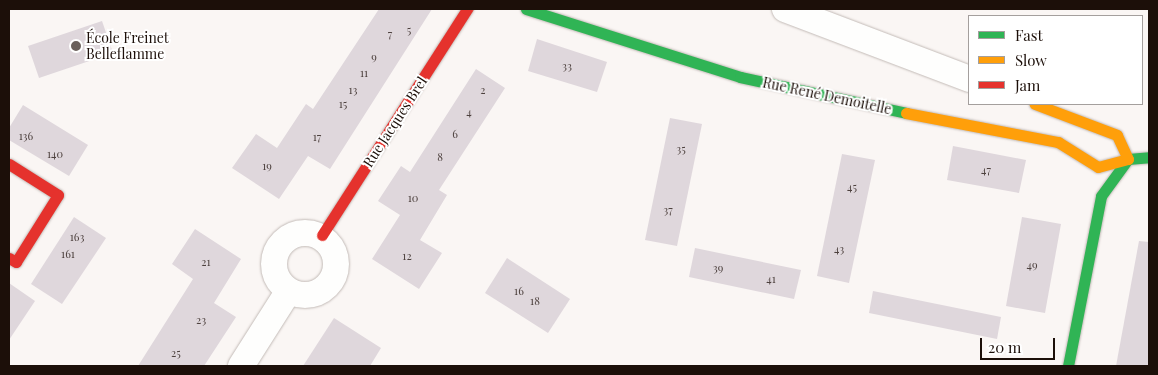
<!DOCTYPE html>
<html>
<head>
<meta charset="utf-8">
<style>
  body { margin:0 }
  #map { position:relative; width:1158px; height:375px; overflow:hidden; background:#faf6f4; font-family:"Playfair Display",serif }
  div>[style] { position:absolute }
  .building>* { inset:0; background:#dfd7dc }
  .roads { filter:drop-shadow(0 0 1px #c3bbb7) drop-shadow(0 0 1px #c3bbb7) }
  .street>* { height:26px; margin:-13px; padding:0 13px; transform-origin:13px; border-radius:13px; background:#fefefd }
  .street>.ring { margin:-13px; padding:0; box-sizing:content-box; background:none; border:26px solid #fefefd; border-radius:50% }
  .fast>* { height:11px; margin:-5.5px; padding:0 5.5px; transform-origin:5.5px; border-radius:5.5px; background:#30b455 }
  .slow>* { height:11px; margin:-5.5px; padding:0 5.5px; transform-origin:5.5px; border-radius:5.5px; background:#ff9f0a }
  .jam>* { height:11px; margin:-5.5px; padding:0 5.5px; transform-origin:5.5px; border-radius:5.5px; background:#e5322d }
  .dots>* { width:14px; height:14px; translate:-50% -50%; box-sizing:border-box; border:2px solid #fff; border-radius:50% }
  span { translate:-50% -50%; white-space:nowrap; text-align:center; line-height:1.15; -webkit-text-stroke:4px #fff; paint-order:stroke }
  .number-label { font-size:11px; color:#4d413e }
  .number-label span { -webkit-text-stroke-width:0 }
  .poi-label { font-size:14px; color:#1c0f09 }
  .left { translate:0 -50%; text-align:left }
  .street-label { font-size:14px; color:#1c0f09 }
  .frame { position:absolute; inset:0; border:10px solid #1c0f09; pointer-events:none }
  .legend { position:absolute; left:968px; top:15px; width:175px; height:90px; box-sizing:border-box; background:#fff; border:1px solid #a49f9d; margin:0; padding:6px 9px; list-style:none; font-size:15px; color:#1c0f09 }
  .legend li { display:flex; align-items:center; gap:10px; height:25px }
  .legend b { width:25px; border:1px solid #a49f9d }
  .scale { position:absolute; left:980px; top:338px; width:75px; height:22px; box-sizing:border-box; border:2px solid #1c0f09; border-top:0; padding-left:6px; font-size:15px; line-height:18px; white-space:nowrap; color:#1c0f09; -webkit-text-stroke:4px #fff; paint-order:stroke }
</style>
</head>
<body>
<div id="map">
  <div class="building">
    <i style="clip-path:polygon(379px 9px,432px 9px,330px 169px,308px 156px,279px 199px,232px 168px,256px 134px,277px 148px,306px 104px,313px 109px)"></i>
    <i style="clip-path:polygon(102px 21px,113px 53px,39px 78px,28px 46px)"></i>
    <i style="clip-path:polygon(537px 39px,607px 62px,597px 92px,528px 71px)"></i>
    <i style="clip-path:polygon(476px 69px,505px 88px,439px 190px,447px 195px,420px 240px,442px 253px,419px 289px,372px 259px,400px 215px,378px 201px,401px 166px,410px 172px)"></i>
    <i style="clip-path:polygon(23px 105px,88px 145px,69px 176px,9px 140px,9px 128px)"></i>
    <i style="clip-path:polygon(670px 118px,702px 124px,677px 246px,645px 240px)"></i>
    <i style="clip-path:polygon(953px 146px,1026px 160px,1019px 193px,947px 180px)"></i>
    <i style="clip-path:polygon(842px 154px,875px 160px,849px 283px,817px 276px)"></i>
    <i style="clip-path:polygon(74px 217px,106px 238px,62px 304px,31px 284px)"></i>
    <i style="clip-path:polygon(1022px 217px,1061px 224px,1045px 313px,1006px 306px)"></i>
    <i style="clip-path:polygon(195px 229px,241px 259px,214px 303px,236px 317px,204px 366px,138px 366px,193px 279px,172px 264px)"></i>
    <i style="clip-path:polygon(1139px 241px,1149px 242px,1149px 366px,1116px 366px)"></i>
    <i style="clip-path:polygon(695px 248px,801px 270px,794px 299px,689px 277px)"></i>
    <i style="clip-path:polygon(507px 258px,570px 299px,548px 333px,485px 293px)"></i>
    <i style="clip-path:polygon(9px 283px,35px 301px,9px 340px)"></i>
    <i style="clip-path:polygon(873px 291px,1001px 317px,997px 339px,869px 313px)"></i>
    <i style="clip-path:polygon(334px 318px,381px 348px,370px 366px,303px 366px)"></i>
  </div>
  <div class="roads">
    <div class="street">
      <i style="left:785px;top:9px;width:197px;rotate:20.8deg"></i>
      <i class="ring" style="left:274px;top:233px;width:36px;height:36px"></i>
      <i style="left:241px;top:366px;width:88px;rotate:-57.6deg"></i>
    </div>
    <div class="fast">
      <i style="left:526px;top:9px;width:225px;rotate:17.6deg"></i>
      <i style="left:740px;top:77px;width:170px;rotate:12.2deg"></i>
      <i style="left:1068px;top:366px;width:173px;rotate:-79deg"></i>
      <i style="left:1101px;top:196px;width:46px;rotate:-53.9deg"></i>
      <i style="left:1128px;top:159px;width:21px;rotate:-5deg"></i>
    </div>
    <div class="slow">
      <i style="left:906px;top:113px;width:155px;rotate:10.8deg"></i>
      <i style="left:1058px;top:142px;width:47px;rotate:32deg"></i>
      <i style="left:1098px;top:167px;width:31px;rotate:-15deg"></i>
      <i style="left:1128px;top:159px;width:26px;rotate:-115deg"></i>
      <i style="left:1117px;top:135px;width:88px;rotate:-159.3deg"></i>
    </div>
    <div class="jam">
      <i style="left:9px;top:164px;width:58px;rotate:32.3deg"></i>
      <i style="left:58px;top:195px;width:79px;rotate:122.1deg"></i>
      <i style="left:16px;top:262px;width:8px;rotate:-150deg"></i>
      <i style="left:322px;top:235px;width:269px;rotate:-57.3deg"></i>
    </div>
  </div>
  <div class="dots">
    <i style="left:76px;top:46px;background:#6a605b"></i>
  </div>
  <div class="number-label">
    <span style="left:409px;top:30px">5</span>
    <span style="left:390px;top:34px">7</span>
    <span style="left:374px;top:57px">9</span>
    <span style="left:567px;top:66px">33</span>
    <span style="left:364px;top:73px">11</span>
    <span style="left:353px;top:90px">13</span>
    <span style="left:483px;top:90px">2</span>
    <span style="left:343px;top:104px">15</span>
    <span style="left:469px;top:112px">4</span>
    <span style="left:455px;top:134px">6</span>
    <span style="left:26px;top:136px">136</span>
    <span style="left:317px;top:137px">17</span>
    <span style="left:681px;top:149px">35</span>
    <span style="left:55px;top:154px">140</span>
    <span style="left:440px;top:157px">8</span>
    <span style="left:267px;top:166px">19</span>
    <span style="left:986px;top:170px">47</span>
    <span style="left:852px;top:187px">45</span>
    <span style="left:413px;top:198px">10</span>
    <span style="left:668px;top:210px">37</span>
    <span style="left:77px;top:237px">163</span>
    <span style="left:839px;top:249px">43</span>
    <span style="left:68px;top:254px">161</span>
    <span style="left:407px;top:256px">12</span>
    <span style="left:206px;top:262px">21</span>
    <span style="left:1032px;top:265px">49</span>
    <span style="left:718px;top:268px">39</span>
    <span style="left:771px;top:279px">41</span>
    <span style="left:519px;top:291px">16</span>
    <span style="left:535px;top:301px">18</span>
    <span style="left:201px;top:320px">23</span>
    <span style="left:176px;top:353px">25</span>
  </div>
  <div class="poi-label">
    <span class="left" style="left:86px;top:46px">École Freinet<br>Belleflamme</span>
  </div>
  <div class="street-label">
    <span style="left:827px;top:96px;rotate:12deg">Rue René Demoitelle</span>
    <span style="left:395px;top:122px;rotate:-57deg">Rue Jacques Brel</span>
  </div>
  <div class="frame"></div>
  <ul class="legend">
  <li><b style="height:6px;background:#30b455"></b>Fast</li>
  <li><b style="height:6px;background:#ff9f0a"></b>Slow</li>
  <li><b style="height:6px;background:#e5322d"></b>Jam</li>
  </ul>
  <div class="scale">20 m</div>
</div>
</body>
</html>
